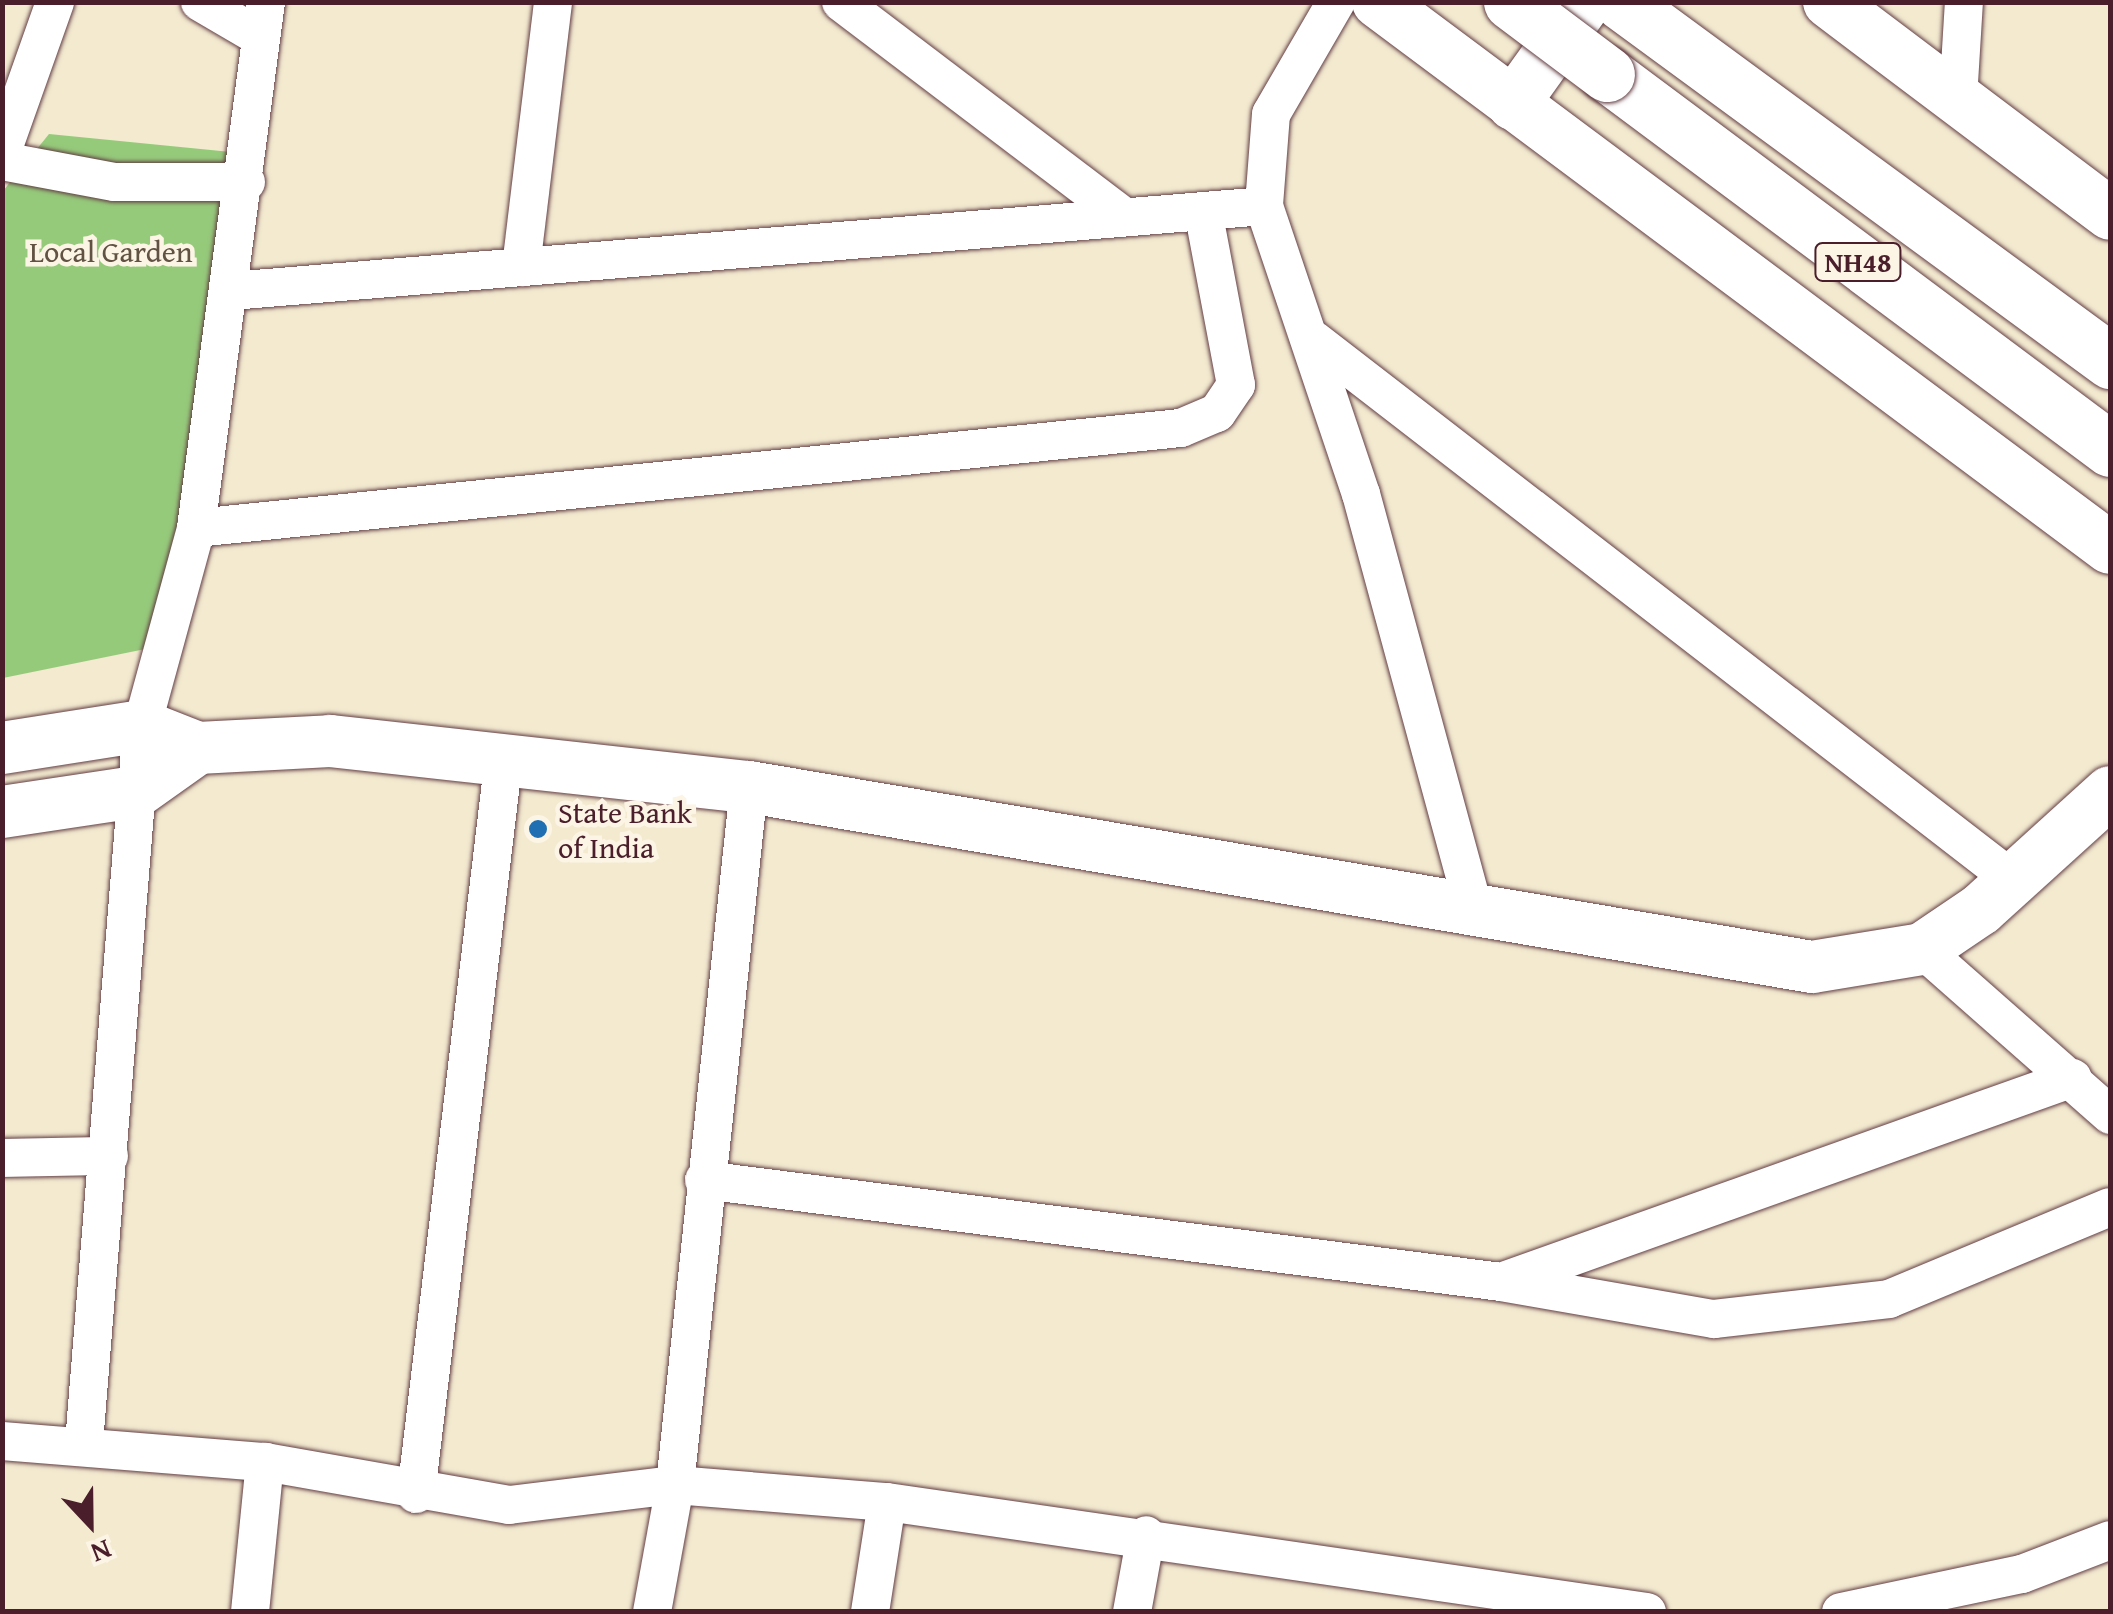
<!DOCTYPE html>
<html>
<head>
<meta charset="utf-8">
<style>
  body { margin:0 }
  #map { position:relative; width:2113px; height:1614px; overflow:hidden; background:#f3ead0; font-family:"Gentium Book Plus",serif }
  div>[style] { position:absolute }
  .green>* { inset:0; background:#96ca7b }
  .roads { filter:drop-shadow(0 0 2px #633d44) drop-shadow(0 0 2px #633d44) }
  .street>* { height:38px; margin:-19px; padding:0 19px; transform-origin:19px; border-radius:19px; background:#fff }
  .secondary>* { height:52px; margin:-26px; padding:0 26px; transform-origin:26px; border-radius:26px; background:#fff }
  .highway>* { height:55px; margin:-27.5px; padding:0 27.5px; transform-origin:27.5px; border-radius:27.5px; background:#fff }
  .bridges { filter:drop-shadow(0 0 2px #633d44) drop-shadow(0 0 2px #633d44) }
  .highway-bridge>* { height:55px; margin:-27.5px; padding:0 27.5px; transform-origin:27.5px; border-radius:27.5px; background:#fff }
  .dots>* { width:28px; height:28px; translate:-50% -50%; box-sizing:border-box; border:5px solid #fcf5e5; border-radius:50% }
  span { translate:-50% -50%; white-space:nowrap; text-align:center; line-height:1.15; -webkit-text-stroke:9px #fcf5e5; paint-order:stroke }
  .shield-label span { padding:2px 8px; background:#fcf5e5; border:2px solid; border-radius:8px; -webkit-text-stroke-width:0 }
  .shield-label { font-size:28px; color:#4a1f2b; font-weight:700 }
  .park-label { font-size:30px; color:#615243 }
  .poi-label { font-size:30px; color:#4a1f2b }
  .left { translate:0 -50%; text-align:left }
  .frame { position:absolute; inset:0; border:5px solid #4a1f2b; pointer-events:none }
  .north { position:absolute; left:40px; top:1474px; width:100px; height:100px; -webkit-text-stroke:8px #fcf5e5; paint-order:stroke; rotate:158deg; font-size:28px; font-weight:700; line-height:40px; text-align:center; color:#4a1f2b }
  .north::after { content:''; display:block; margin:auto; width:35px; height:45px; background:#4a1f2b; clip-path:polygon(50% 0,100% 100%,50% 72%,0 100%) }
</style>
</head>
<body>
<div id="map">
  <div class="green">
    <i style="clip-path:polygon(49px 134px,231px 152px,165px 645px,3px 678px,3px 191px)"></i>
  </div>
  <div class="roads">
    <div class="street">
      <i style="left:200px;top:2px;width:69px;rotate:30.3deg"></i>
      <i style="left:841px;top:2px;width:355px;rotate:37.2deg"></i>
      <i style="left:1336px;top:2px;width:129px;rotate:120.1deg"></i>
      <i style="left:1271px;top:114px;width:92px;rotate:94.4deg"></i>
      <i style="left:1264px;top:206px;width:304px;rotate:71.4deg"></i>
      <i style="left:1361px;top:494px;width:436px;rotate:74.8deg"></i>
      <i style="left:1958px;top:99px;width:97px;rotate:-86.5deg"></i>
      <i style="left:2px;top:152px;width:159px;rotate:-70.5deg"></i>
      <i style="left:2px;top:161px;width:114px;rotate:10.6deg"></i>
      <i style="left:114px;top:182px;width:132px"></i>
      <i style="left:521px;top:267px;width:267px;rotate:-83.1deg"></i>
      <i style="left:231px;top:291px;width:1036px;rotate:-4.7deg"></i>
      <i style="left:1314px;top:340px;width:883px;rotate:37.69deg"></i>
      <i style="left:196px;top:528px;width:990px;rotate:-5.8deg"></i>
      <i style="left:1181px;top:428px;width:39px;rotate:-23deg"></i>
      <i style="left:1217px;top:413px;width:34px;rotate:-56deg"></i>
      <i style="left:1236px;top:385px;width:177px;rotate:-100.7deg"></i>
      <i style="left:1922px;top:949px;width:251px;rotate:41.4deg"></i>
      <i style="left:2px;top:1158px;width:107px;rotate:-1.1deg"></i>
      <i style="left:704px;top:1180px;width:804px;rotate:7.29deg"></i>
      <i style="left:1501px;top:1282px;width:216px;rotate:9.9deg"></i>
      <i style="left:1714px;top:1319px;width:176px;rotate:-6.5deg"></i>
      <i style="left:1889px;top:1299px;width:239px;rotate:-22.6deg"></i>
      <i style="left:1501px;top:1282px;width:607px;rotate:-19.63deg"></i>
      <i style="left:2px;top:1441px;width:264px;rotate:4.6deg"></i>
      <i style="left:265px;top:1462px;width:248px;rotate:10deg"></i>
      <i style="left:509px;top:1505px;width:167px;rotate:-6.9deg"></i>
      <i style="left:675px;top:1485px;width:213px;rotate:4.6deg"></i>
      <i style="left:887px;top:1502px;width:768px;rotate:8.24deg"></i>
      <i style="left:84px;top:1443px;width:719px;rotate:-85.38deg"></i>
      <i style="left:142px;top:726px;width:205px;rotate:-74.7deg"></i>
      <i style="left:196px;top:528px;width:531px;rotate:-82.42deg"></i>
      <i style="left:416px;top:1494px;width:742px;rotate:-83.19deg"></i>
      <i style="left:250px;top:1612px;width:151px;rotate:-84.3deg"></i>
      <i style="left:652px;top:1612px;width:129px;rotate:-79.7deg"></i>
      <i style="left:675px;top:1485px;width:702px;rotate:-83.95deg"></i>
      <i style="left:870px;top:1612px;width:111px;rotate:-81.2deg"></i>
      <i style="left:1132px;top:1612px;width:78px;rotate:-79.7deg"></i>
      <i style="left:1841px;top:1612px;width:185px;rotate:-11.9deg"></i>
      <i style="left:2022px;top:1574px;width:94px;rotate:-21.1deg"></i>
    </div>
    <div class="secondary">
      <i style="left:1378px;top:2px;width:913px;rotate:36.72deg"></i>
      <i style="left:1829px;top:2px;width:352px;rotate:37deg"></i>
      <i style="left:1513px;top:104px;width:125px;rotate:-54.4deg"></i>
      <i style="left:2px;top:748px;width:142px;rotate:-8.9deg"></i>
      <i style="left:142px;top:726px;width:60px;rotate:21.4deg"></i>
      <i style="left:2px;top:812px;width:135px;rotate:-8.5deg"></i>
      <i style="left:136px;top:792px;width:76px;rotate:-35.4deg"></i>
      <i style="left:198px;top:748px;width:132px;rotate:-3deg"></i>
      <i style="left:330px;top:741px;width:422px;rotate:6.3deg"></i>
      <i style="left:749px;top:787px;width:1078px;rotate:9.61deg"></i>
      <i style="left:1812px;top:967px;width:111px;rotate:-9.3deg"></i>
      <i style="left:1922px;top:949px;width:71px;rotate:-34.1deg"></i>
      <i style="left:1981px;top:909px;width:174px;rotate:-42.2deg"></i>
    </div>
    <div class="highway">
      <i style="left:1621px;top:2px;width:607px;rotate:36.28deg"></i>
      <i style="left:1607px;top:74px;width:627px;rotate:36.71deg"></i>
    </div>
  </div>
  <div class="bridges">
    <div class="highway-bridge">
      <i style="left:1511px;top:2px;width:120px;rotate:36.9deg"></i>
    </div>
  </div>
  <div class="dots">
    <i style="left:538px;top:829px;background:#1f6fb2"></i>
  </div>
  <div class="shield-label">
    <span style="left:1858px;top:262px">NH48</span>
  </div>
  <div class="park-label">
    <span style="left:111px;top:251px">Local Garden</span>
  </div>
  <div class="poi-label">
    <span class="left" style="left:558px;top:829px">State Bank<br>of India</span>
  </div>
  <div class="frame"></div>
  <div class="north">N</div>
</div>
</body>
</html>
